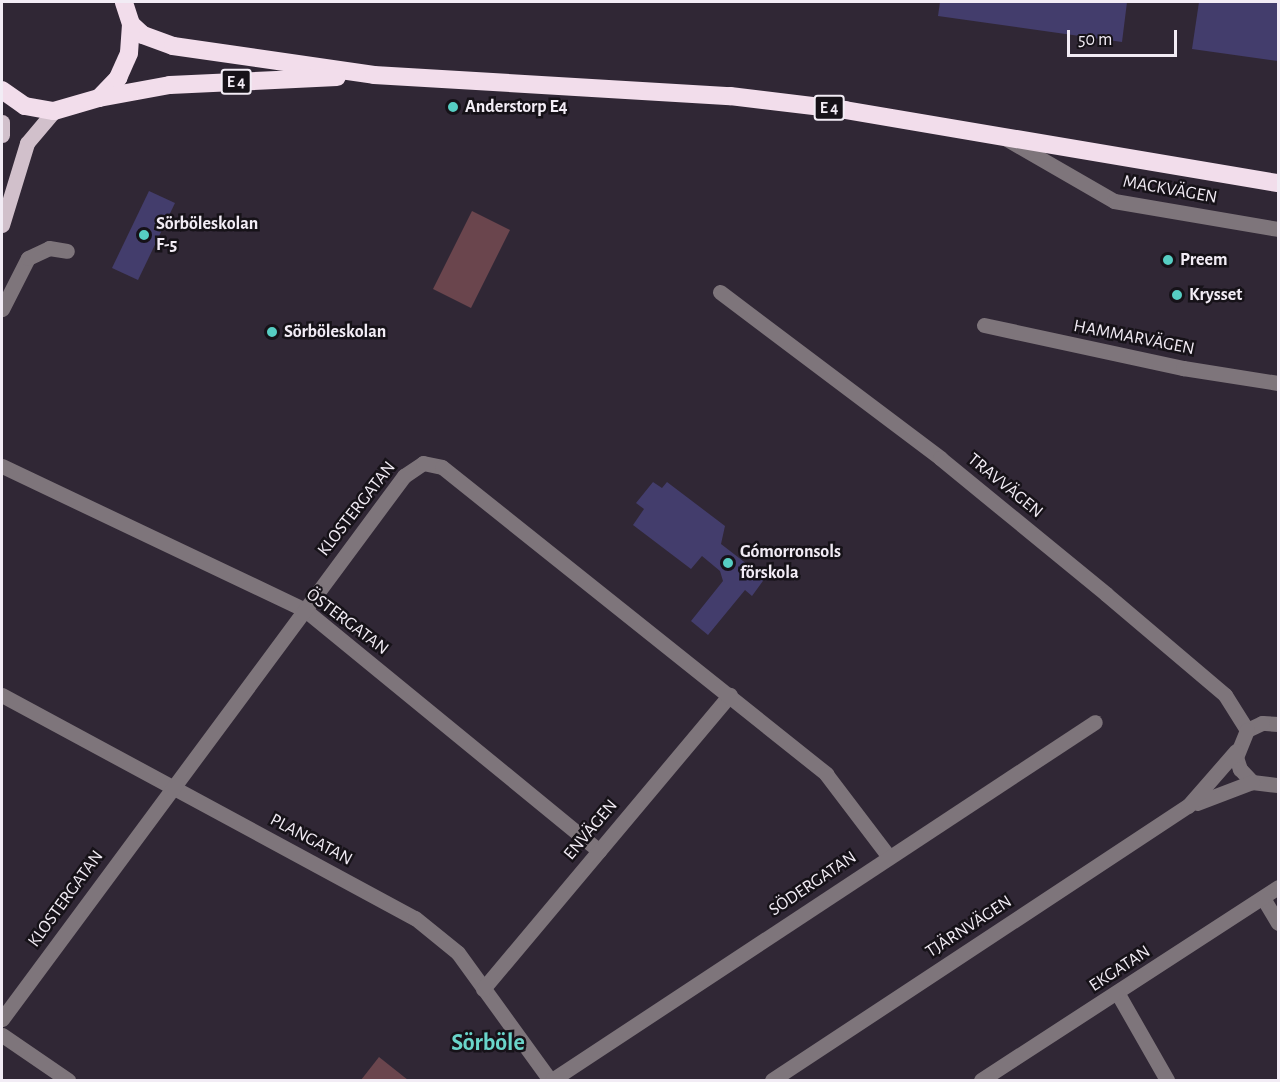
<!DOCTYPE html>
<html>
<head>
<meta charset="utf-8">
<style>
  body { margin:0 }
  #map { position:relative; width:1280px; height:1082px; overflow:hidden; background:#302735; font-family:"Alegreya Sans",sans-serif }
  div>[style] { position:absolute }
  .green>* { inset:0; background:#6a454d }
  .building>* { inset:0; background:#433d6c }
  .minor>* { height:15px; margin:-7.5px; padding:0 7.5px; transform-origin:7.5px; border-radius:7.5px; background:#7e757b }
  .major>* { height:15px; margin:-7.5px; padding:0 7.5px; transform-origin:7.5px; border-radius:7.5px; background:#d1c0cb }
  .highway>* { height:18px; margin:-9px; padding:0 9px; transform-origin:9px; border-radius:9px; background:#f2ddeb }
  .dots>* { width:16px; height:16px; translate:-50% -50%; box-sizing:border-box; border:3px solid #161218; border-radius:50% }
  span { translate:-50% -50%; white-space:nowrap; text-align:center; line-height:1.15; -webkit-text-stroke:5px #161218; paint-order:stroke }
  .shield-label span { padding:2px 4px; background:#161218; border:2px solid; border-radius:4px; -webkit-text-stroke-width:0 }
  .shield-label { font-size:16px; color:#f2ecf5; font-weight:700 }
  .poi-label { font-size:18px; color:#f2ecf5; font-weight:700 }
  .left { translate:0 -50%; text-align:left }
  .street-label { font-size:18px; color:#f2ecf5 }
  .district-label { font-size:24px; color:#6ad5ca; font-weight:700 }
  .frame { position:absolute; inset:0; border:3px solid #f2ecf5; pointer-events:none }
  .scale { position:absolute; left:1067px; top:30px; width:110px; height:27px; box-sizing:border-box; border:3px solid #f2ecf5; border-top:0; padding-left:8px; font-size:18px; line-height:21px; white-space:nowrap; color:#f2ecf5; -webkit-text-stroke:4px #161218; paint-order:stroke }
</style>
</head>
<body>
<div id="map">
  <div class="green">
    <i style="clip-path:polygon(472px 211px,510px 230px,471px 308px,433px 289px)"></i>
    <i style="clip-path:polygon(379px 1057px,408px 1080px,361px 1080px)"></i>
  </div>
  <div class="building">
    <i style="clip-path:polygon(940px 2px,1127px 2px,1122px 42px,938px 16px)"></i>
    <i style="clip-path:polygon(1199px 2px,1278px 2px,1278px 61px,1192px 49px)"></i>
    <i style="clip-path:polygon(149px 191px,175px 203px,138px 280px,112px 268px)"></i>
    <i style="clip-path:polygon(653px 482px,662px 488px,667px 482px,725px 526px,721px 544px,765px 578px,752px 596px,745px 590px,708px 635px,691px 621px,723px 581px,720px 571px,702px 556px,691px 569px,633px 525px,644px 509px,636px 503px)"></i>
  </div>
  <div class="minor">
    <i style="left:1005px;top:138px;width:126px;rotate:30deg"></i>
    <i style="left:1114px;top:201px;width:166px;rotate:9.7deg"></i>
    <i style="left:720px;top:292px;width:276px;rotate:37deg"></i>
    <i style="left:940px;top:458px;width:215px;rotate:39.3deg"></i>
    <i style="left:1106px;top:594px;width:156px;rotate:40.3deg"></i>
    <i style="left:1225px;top:695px;width:41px;rotate:57.8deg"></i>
    <i style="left:2px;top:309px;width:57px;rotate:-63deg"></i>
    <i style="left:28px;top:258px;width:23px;rotate:-25deg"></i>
    <i style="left:49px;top:248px;width:18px;rotate:9deg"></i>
    <i style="left:984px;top:325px;width:204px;rotate:12.2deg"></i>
    <i style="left:1183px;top:368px;width:96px;rotate:9deg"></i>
    <i style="left:2px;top:466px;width:335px;rotate:25.4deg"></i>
    <i style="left:305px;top:610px;width:380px;rotate:39.3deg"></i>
    <i style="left:2px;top:695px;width:469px;rotate:28.4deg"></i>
    <i style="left:415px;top:918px;width:55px;rotate:39.1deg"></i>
    <i style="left:458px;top:953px;width:157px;rotate:54.1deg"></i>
    <i style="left:1278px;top:724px;width:16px;rotate:-176deg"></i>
    <i style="left:1262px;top:723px;width:17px;rotate:155deg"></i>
    <i style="left:1247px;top:730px;width:29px;rotate:112deg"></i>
    <i style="left:1236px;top:757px;width:13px;rotate:72deg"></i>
    <i style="left:1240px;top:769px;width:18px;rotate:47deg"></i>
    <i style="left:1252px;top:782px;width:26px;rotate:7deg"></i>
    <i style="left:1197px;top:803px;width:59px;rotate:-20.9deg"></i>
    <i style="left:1263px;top:898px;width:29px;rotate:59deg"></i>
    <i style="left:483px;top:989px;width:384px;rotate:-50deg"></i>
    <i style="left:1118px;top:994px;width:99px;rotate:60.3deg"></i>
    <i style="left:2px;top:1019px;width:676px;rotate:-53.49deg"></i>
    <i style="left:404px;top:476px;width:23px;rotate:-34deg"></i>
    <i style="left:423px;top:463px;width:19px;rotate:12deg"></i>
    <i style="left:442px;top:467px;width:492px;rotate:38.6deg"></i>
    <i style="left:826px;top:774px;width:104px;rotate:52.8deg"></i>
    <i style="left:2px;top:1035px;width:80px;rotate:34.3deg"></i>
    <i style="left:552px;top:1080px;width:650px;rotate:-33.4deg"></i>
    <i style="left:772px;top:1080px;width:498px;rotate:-33.4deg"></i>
    <i style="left:1188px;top:806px;width:73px;rotate:-48.9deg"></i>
    <i style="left:981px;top:1080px;width:354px;rotate:-33deg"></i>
  </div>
  <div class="major">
    <i style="left:2px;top:122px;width:13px;rotate:90deg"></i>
    <i style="left:2px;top:225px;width:86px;rotate:-73deg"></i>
    <i style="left:27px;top:143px;width:42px;rotate:-49.8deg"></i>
  </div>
  <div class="highway">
    <i style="left:131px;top:24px;width:16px;rotate:43deg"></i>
    <i style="left:143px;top:35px;width:32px;rotate:20deg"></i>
    <i style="left:173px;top:46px;width:203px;rotate:8.2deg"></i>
    <i style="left:374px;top:75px;width:357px;rotate:3.4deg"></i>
    <i style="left:730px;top:96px;width:116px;rotate:6.9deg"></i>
    <i style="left:845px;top:110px;width:439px;rotate:9.6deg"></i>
    <i style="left:2px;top:90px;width:28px;rotate:35deg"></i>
    <i style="left:25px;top:106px;width:29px;rotate:10deg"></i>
    <i style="left:54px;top:111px;width:47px;rotate:-16.1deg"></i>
    <i style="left:99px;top:98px;width:28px;rotate:-46deg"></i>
    <i style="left:118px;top:78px;width:27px;rotate:-66deg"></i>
    <i style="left:129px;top:53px;width:29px;rotate:-86deg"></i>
    <i style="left:131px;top:24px;width:23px;rotate:-108deg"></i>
    <i style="left:99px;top:98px;width:72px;rotate:-10.4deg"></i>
    <i style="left:170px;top:85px;width:167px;rotate:-2.7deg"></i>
  </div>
  <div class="dots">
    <i style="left:453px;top:107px;background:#56cec3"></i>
    <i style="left:144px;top:235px;background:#56cec3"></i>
    <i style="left:1168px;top:260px;background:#56cec3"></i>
    <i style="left:1177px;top:295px;background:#56cec3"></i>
    <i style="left:272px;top:332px;background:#56cec3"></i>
    <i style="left:728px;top:563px;background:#56cec3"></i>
  </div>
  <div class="shield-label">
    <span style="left:236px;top:82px">E 4</span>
    <span style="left:829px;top:108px">E 4</span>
  </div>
  <div class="poi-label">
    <span class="left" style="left:465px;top:107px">Anderstorp E4</span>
    <span class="left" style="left:156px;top:235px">Sörböleskolan<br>F-5</span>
    <span class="left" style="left:1180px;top:260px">Preem</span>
    <span class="left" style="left:1189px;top:295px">Krysset</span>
    <span class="left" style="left:284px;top:332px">Sörböleskolan</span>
    <span class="left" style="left:740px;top:563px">Gómorronsols<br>förskola</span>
  </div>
  <div class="street-label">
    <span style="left:1170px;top:190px;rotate:10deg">MACKVÄGEN</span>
    <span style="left:1134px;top:338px;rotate:11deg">HAMMARVÄGEN</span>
    <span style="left:1005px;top:486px;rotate:39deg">TRAVVÄGEN</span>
    <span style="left:357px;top:509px;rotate:-52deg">KLOSTERGATAN</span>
    <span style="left:347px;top:622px;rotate:37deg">ÖSTERGATAN</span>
    <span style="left:591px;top:830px;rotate:-50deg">ENVÄGEN</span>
    <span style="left:311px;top:840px;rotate:28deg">PLANGATAN</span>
    <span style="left:813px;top:884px;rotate:-34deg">SÖDERGATAN</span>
    <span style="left:66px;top:899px;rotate:-54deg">KLOSTERGATAN</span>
    <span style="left:969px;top:927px;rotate:-33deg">TJÄRNVÄGEN</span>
    <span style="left:1120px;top:969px;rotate:-33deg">EKGATAN</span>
  </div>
  <div class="district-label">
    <span style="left:488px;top:1044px">Sörböle</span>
  </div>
  <div class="frame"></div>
  <div class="scale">50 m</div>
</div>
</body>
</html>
